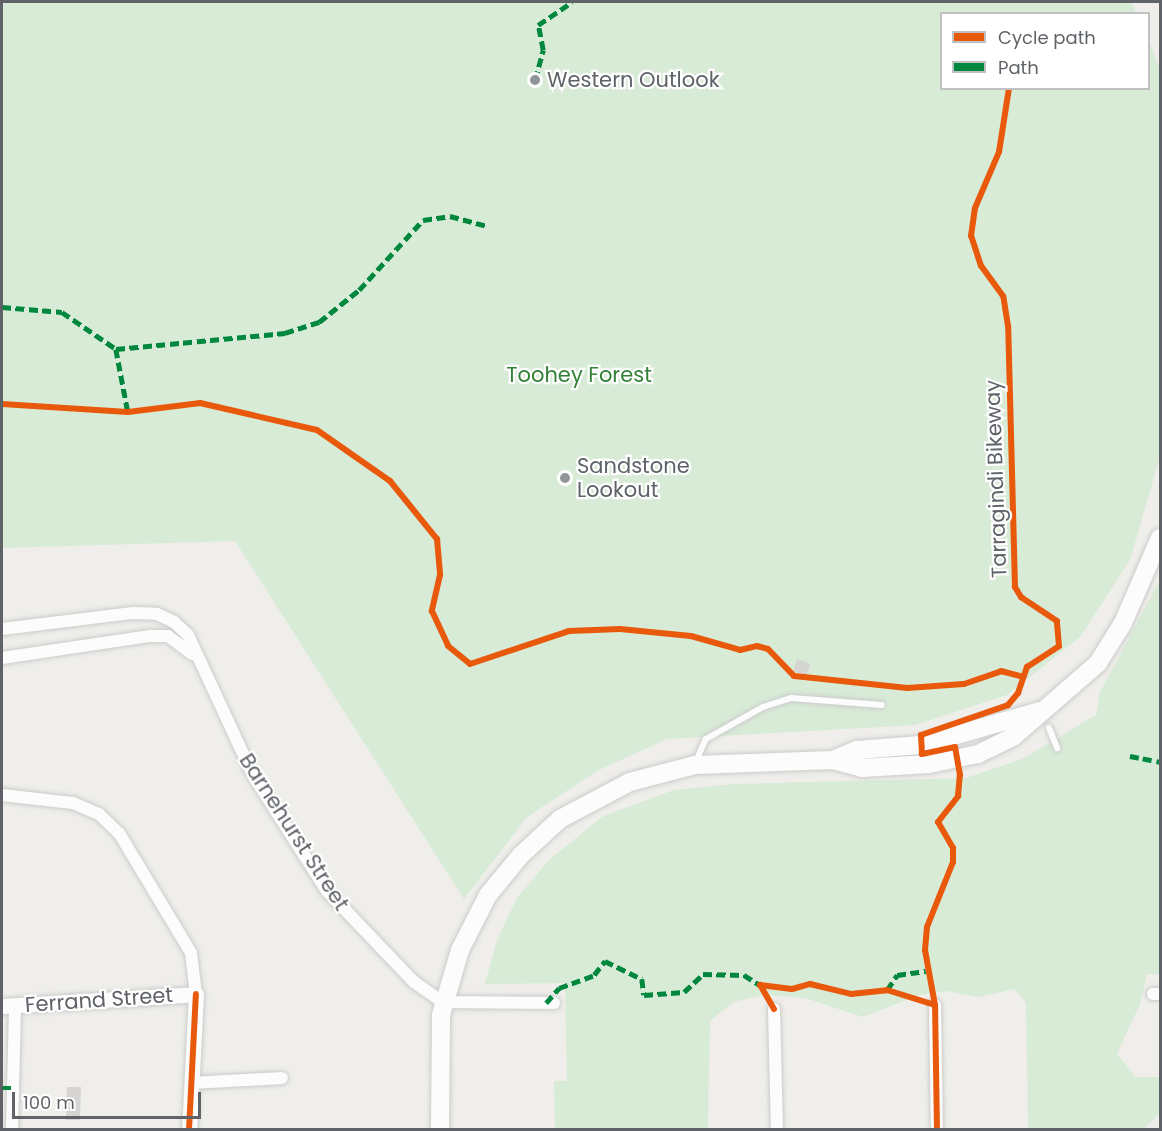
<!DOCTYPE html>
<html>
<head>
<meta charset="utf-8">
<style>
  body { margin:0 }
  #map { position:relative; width:1162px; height:1131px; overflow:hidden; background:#efeeea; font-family:Poppins,sans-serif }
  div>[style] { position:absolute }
  .green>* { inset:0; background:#d8ebd6 }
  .building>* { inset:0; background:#d6d5d3 }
  .roads { filter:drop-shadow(0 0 2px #cbcccc) drop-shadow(0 0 2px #cbcccc) }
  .service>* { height:6px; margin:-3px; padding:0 3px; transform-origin:3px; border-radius:3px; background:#fdfcfc }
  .minor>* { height:12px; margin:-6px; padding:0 6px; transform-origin:6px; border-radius:6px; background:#fdfcfc }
  .tertiary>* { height:15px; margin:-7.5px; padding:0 7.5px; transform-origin:7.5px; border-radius:7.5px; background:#fdfcfc }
  .secondary>* { height:18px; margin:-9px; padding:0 9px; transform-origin:9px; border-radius:9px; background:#fdfcfc }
  .quiet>* { height:4.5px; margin-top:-2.25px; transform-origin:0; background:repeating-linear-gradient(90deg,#00873e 0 9px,transparent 0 13.5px) }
  .cycleway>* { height:6px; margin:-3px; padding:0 3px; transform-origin:3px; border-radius:3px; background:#e8590c }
  .dots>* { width:16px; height:16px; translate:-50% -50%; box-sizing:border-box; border:3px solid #fff; border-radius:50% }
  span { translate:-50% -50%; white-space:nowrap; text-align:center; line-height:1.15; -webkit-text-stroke:4.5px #fff; paint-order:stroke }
  .poi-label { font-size:21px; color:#5f6368 }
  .left { translate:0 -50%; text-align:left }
  .park-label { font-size:21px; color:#348238 }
  .street-label { font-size:21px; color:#5f6368 }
  .frame { position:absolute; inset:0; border:3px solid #5f6368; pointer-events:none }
  .legend { position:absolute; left:940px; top:12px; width:210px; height:78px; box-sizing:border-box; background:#fff; border:2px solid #bfc1c3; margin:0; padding:8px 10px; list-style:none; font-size:18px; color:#5f6368 }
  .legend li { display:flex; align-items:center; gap:12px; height:30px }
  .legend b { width:30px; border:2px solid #bfc1c3 }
  .scale { position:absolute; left:12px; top:1092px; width:189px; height:27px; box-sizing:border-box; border:3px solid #5f6368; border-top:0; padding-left:8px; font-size:18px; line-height:21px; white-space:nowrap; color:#5f6368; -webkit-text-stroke:4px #fff; paint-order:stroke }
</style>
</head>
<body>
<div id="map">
  <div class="green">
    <i style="clip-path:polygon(2px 2px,1131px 2px,1136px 13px,942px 14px,942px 88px,1148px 88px,1149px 41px,1160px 69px,1160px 457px,1130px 560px,1080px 637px,1007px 695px,915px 725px,667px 739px,599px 770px,527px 817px,464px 899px,235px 541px,2px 548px)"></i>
    <i style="clip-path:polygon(1160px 580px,1160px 974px,1147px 974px,1140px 1004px,1117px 1054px,1136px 1077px,1160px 1077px,1160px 1114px,1143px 1129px,1028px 1129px,1026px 1003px,1015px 989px,978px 997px,946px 991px,919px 995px,863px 1017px,805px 998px,765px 995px,733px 1002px,710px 1021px,708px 1129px,555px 1129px,554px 1081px,567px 1081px,565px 983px,485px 984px,497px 940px,517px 898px,548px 861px,603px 816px,674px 790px,735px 784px,966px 778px,1022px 759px,1096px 715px,1100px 692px)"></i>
  </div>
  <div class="building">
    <i style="clip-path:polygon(797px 659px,811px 664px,806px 676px,793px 671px)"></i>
    <i style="clip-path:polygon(67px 1087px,81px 1087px,80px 1120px,66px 1120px)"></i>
  </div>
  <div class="roads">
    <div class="service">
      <i style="left:1049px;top:728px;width:22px;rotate:68deg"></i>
      <i style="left:696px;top:761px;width:24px;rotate:-66deg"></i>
      <i style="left:706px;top:739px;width:65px;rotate:-29.3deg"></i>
      <i style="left:763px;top:707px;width:29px;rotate:-18deg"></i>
      <i style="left:791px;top:698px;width:91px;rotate:4.4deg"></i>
    </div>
    <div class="minor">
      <i style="left:2px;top:629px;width:132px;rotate:-7deg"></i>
      <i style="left:133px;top:613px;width:24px;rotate:2deg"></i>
      <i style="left:157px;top:614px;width:19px;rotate:25deg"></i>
      <i style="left:174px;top:622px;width:19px;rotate:43deg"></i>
      <i style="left:188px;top:635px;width:154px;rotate:65.1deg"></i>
      <i style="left:253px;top:775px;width:138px;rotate:57.5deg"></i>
      <i style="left:327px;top:891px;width:126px;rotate:46.3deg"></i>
      <i style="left:414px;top:982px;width:35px;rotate:35deg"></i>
      <i style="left:443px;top:1002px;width:111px;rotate:0.5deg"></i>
      <i style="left:2px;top:658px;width:150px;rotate:-8.5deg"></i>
      <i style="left:150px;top:636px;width:18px"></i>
      <i style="left:168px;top:636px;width:30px;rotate:37deg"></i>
      <i style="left:2px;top:795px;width:71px;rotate:6.4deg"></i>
      <i style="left:73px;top:803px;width:28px;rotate:23deg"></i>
      <i style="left:99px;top:814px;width:28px;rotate:44deg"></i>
      <i style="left:119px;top:833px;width:140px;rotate:59deg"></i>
      <i style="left:191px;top:953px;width:41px;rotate:83deg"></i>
      <i style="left:1153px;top:994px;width:7px"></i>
      <i style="left:935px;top:1005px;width:125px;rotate:89.1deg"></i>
      <i style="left:774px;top:1009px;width:121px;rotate:88.6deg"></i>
      <i style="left:192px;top:1083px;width:90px;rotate:-3.2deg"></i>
      <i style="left:12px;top:1130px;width:125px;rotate:-88.6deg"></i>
    </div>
    <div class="tertiary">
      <i style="left:2px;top:1006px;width:194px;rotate:-3.5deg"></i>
      <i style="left:196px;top:994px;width:136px;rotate:92.9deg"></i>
    </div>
    <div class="secondary">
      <i style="left:833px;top:760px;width:26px;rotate:-23deg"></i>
      <i style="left:857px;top:750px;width:64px;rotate:-4.5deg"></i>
      <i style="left:921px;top:745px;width:124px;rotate:-15.9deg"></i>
      <i style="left:440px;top:1130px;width:115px;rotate:-89.5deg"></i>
      <i style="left:441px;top:1015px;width:68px;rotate:-73.7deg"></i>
      <i style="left:460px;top:950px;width:62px;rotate:-63deg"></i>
      <i style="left:488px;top:895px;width:52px;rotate:-50.5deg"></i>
      <i style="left:521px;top:855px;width:53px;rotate:-42.7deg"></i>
      <i style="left:560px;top:819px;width:79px;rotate:-27.9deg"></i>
      <i style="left:630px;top:782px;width:67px;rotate:-14.7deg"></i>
      <i style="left:695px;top:765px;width:138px;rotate:-2.1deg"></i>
      <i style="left:833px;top:760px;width:30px;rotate:15deg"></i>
      <i style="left:862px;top:768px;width:67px;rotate:-3.4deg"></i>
      <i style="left:929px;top:764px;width:50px;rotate:-11.5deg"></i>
      <i style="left:978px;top:754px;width:39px;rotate:-26deg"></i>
      <i style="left:1013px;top:737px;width:113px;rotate:-41deg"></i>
      <i style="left:1098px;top:663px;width:47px;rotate:-58deg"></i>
      <i style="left:1123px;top:623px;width:93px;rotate:-66.5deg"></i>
    </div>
  </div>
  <div class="quiet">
    <i style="left:535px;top:80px;width:31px;rotate:-75deg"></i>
    <i style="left:543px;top:50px;width:25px;rotate:-101deg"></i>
    <i style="left:538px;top:25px;width:41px;rotate:-34.1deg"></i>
    <i style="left:2px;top:307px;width:60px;rotate:4.8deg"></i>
    <i style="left:62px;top:312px;width:65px;rotate:34.4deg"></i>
    <i style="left:116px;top:349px;width:170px;rotate:-5.4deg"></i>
    <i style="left:285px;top:333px;width:36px;rotate:-18deg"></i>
    <i style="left:319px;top:322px;width:51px;rotate:-38.7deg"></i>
    <i style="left:359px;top:290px;width:95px;rotate:-47.6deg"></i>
    <i style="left:423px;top:220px;width:27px;rotate:-8deg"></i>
    <i style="left:450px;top:216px;width:39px;rotate:15deg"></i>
    <i style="left:116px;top:349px;width:64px;rotate:79.2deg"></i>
    <i style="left:1130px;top:756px;width:31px;rotate:11deg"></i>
    <i style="left:887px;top:990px;width:18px;rotate:-56deg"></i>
    <i style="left:897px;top:975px;width:29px;rotate:-8deg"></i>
    <i style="left:546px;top:1003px;width:20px;rotate:-49deg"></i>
    <i style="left:559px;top:988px;width:37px;rotate:-20deg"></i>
    <i style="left:594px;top:975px;width:18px;rotate:-52deg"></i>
    <i style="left:605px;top:961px;width:41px;rotate:25.9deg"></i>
    <i style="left:642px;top:979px;width:16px;rotate:83deg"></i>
    <i style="left:644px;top:995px;width:40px;rotate:-4.3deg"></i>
    <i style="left:684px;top:992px;width:26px;rotate:-43deg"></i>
    <i style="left:703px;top:974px;width:41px;rotate:1.4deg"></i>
    <i style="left:744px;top:975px;width:19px;rotate:32deg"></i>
    <i style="left:2px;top:1088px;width:11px"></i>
  </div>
  <div class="cycleway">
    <i style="left:2px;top:404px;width:126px;rotate:3.6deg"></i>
    <i style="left:128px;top:412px;width:73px;rotate:-7.1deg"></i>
    <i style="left:200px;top:403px;width:120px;rotate:13deg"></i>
    <i style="left:317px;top:430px;width:89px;rotate:34.9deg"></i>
    <i style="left:390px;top:481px;width:75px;rotate:51deg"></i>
    <i style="left:437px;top:539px;width:36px;rotate:85deg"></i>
    <i style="left:440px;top:575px;width:37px;rotate:103deg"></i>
    <i style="left:432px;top:611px;width:38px;rotate:65deg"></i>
    <i style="left:448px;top:646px;width:28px;rotate:39deg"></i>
    <i style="left:470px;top:664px;width:104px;rotate:-18.4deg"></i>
    <i style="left:569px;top:631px;width:51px;rotate:-2.2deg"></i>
    <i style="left:620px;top:629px;width:71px;rotate:5.6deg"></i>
    <i style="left:691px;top:636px;width:51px;rotate:15.9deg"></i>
    <i style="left:740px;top:650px;width:17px;rotate:-13deg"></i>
    <i style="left:757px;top:646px;width:11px;rotate:15deg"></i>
    <i style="left:768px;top:649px;width:37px;rotate:46deg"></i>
    <i style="left:794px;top:676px;width:10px;rotate:6deg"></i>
    <i style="left:804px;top:677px;width:104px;rotate:6.1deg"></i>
    <i style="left:907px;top:688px;width:57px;rotate:-4deg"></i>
    <i style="left:964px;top:684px;width:39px;rotate:-19deg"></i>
    <i style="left:1001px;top:671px;width:20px;rotate:15deg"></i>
    <i style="left:774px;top:1009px;width:28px;rotate:-120deg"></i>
    <i style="left:760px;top:985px;width:32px;rotate:7deg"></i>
    <i style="left:792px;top:989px;width:19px;rotate:-16deg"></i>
    <i style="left:810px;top:984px;width:42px;rotate:13.7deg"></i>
    <i style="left:851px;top:994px;width:36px;rotate:-6deg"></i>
    <i style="left:887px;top:990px;width:50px;rotate:17.4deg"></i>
    <i style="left:189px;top:1130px;width:136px;rotate:-87.1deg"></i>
    <i style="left:937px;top:1130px;width:125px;rotate:-90.9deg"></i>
    <i style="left:935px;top:1005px;width:56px;rotate:-100.3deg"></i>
    <i style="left:925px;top:950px;width:23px;rotate:-85deg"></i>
    <i style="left:927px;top:927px;width:70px;rotate:-68.2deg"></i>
    <i style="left:953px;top:862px;width:14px;rotate:-90deg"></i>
    <i style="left:953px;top:848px;width:30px;rotate:-120deg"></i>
    <i style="left:938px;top:822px;width:33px;rotate:-52deg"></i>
    <i style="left:958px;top:796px;width:21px;rotate:-85deg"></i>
    <i style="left:960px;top:775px;width:28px;rotate:-100deg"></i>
    <i style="left:955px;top:747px;width:34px;rotate:168deg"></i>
    <i style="left:922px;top:754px;width:19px;rotate:-93deg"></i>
    <i style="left:921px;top:735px;width:92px;rotate:-19deg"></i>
    <i style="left:1008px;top:705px;width:16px;rotate:-50deg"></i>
    <i style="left:1018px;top:693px;width:28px;rotate:-71deg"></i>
    <i style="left:1027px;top:667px;width:38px;rotate:-33deg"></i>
    <i style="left:1059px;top:646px;width:25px;rotate:-95deg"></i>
    <i style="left:1057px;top:621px;width:43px;rotate:-146.3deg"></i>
    <i style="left:1021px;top:597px;width:12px;rotate:-121deg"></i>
    <i style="left:1015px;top:587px;width:261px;rotate:-91.5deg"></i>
    <i style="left:1008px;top:326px;width:30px;rotate:-99deg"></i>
    <i style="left:1003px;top:296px;width:37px;rotate:-126deg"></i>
    <i style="left:981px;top:266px;width:32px;rotate:-108deg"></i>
    <i style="left:971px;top:236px;width:28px;rotate:-82deg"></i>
    <i style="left:975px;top:208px;width:61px;rotate:-66.8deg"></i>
    <i style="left:999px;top:152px;width:65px;rotate:-81.1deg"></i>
  </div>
  <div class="dots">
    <i style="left:535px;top:80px;background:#919496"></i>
    <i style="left:565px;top:478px;background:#919496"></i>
  </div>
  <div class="poi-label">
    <span class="left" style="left:547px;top:80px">Western Outlook</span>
    <span class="left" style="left:577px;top:478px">Sandstone<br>Lookout</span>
  </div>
  <div class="park-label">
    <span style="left:579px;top:375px">Toohey Forest</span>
  </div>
  <div class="street-label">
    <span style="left:996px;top:479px;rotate:-92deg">Tarragindi Bikeway</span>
    <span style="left:294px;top:832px;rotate:57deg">Barnehurst Street</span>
    <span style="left:99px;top:1000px;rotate:-4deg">Ferrand Street</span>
  </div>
  <div class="frame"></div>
  <ul class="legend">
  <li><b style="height:8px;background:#e8590c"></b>Cycle path</li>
  <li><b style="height:8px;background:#00873e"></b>Path</li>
  </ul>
  <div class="scale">100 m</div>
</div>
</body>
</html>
